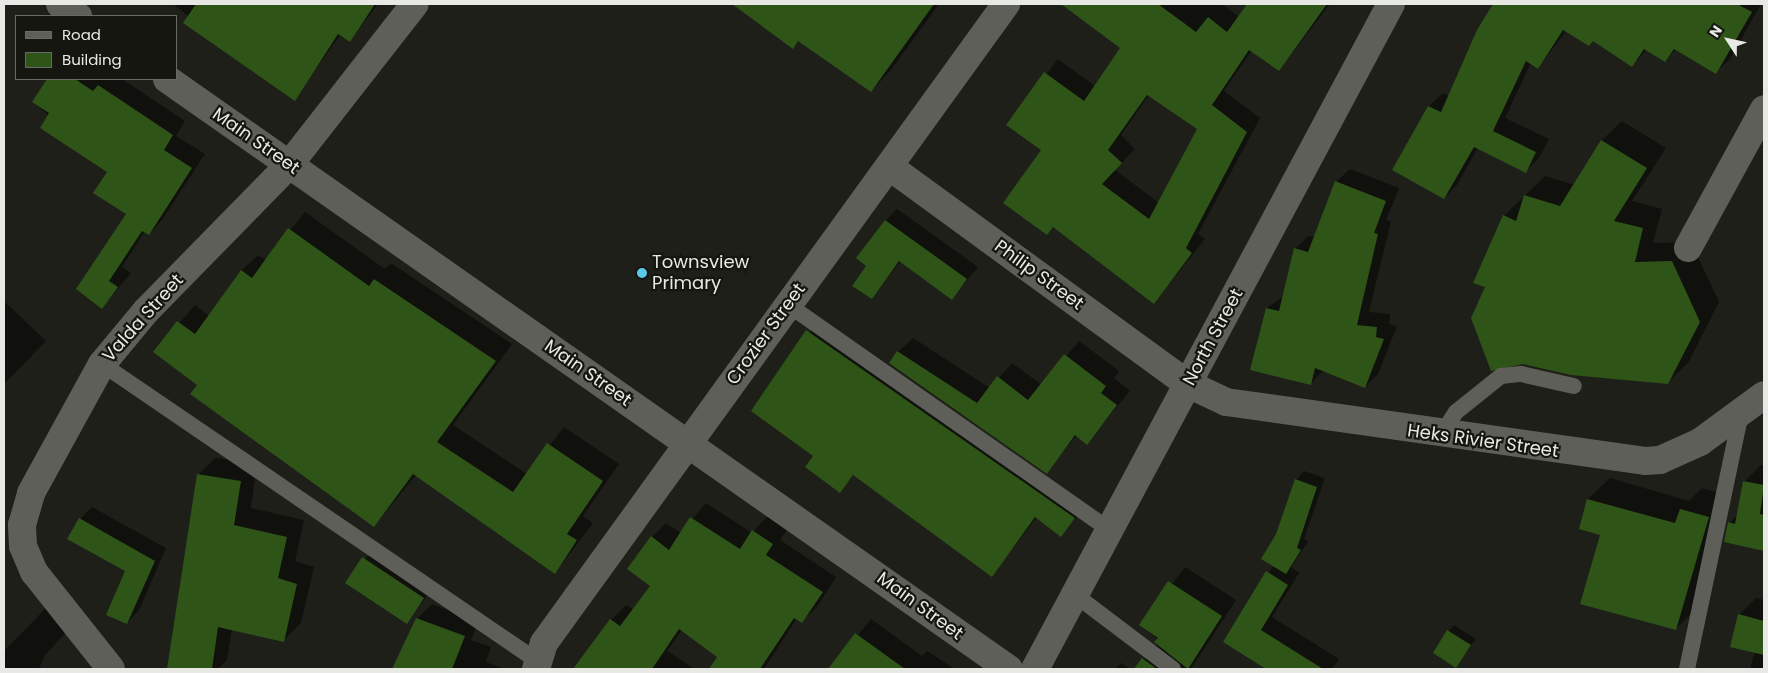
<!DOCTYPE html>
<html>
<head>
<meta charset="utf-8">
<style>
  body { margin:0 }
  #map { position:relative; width:1768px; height:673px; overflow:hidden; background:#1e1f19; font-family:Poppins,sans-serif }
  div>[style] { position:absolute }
  .shadow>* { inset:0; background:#0007 }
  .building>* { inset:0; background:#2e5418 }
  .service>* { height:16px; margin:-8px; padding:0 8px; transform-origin:8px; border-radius:8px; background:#5e5f58 }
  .minor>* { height:28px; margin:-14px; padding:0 14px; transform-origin:14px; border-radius:14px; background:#5e5f58 }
  .dots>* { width:14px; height:14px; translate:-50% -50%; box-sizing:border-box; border:2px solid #151610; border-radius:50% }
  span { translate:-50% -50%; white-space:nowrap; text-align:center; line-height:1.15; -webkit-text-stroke:4.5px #151610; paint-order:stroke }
  .street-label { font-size:18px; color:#e8e9e4 }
  .poi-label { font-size:18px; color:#e8e9e4 }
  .left { translate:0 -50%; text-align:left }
  .frame { position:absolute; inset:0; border:5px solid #e8e9e4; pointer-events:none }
  .legend { position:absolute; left:15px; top:15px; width:162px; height:65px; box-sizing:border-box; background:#151610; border:1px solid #696a65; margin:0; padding:6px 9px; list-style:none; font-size:15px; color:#e8e9e4 }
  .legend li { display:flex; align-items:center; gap:10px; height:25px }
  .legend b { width:25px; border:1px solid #696a65 }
  .north { position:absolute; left:1703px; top:15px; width:50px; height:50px; -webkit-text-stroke:4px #151610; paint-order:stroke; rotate:305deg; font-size:14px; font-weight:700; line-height:20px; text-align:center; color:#e8e9e4 }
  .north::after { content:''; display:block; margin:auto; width:18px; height:22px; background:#e8e9e4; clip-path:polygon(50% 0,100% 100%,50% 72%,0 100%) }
</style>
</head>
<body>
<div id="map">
  <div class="shadow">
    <i style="clip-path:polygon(173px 4px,378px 4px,350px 40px,341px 34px,294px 99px)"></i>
    <i style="clip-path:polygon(734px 4px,939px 4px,891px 70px,871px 91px,800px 40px,793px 47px)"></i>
    <i style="clip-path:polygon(evenodd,1067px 4px,1222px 4px,1239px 17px,1248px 4px,1330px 4px,1279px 70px,1252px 50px,1224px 91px,1260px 118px,1198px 234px,1205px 239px,1154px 303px,1054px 226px,1047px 233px,1043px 150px,1008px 125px,1058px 59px,1095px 86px,1122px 48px,1067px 4px,1149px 95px,1199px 128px,1159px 203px,1115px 170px,1135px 149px,1121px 135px,1149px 95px)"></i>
    <i style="clip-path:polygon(1494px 4px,1761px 4px,1730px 59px,1716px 72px,1676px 49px,1665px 61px,1647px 49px,1632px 66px,1594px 40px,1567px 30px,1538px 68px,1531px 63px,1505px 118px,1549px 139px,1539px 158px,1526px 171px,1478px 148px,1457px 185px,1444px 198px,1394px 170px,1429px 106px,1443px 93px,1449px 96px)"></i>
    <i style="clip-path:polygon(49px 79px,122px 79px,185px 121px,176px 136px,205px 154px,162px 220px,149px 234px,145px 231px,122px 267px,131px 273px,102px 307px,77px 289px,128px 214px,109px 172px,34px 102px)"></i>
    <i style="clip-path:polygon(1622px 121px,1666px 148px,1632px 201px,1662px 209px,1653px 243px,1691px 242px,1719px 302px,1688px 363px,1668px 382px,1487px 287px,1504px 216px,1545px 176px,1575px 185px,1602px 140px)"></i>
    <i style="clip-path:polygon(1350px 169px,1399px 188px,1386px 220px,1391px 221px,1369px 312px,1390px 314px,1389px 324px,1397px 326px,1378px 374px,1365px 387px,1324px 370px,1310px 384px,1252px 369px,1267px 308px,1284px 296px,1295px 249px,1308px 236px,1315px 237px,1336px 182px)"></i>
    <i style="clip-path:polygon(897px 209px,978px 267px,952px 298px,901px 261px,872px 297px,868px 266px,886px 220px)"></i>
    <i style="clip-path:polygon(305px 212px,385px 269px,391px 263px,512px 344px,453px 425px,527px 474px,564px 427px,619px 464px,583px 516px,593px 523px,555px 573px,416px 475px,374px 526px,155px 351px,195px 305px,209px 316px,241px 271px,258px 255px,266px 260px)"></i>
    <i style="clip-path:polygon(4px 301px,46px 341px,4px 384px)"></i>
    <i style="clip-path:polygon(819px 320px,1086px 507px,1061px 535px,1037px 517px,992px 575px,854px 475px,839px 491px,815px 455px,753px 411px)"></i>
    <i style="clip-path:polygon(913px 338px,990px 388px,1012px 363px,1042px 385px,1079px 341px,1119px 371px,1114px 378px,1130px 391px,1087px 443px,1077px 435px,1046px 472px,898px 352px)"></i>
    <i style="clip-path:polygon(215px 458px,257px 464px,251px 508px,304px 520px,295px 561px,314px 567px,301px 623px,284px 640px,232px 629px,227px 660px,218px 669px,168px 669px,198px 475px)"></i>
    <i style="clip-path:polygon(1761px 465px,1764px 466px,1764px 549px,1725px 541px,1729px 523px,1739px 513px,1744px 482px)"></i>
    <i style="clip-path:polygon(1304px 471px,1325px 478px,1304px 539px,1308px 542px,1291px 567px,1299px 573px,1272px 617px,1339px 659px,1332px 669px,1268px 669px,1224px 642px,1274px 565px,1277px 534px,1296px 480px)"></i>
    <i style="clip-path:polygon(1610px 478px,1689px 501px,1702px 488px,1729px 496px,1697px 607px,1676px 629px,1601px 534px,1580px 528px,1588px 499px)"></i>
    <i style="clip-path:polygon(706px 503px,752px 533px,768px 516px,787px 529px,780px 540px,836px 577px,817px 607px,802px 621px,797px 618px,764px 669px,710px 669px,718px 657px,682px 630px,667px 651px,695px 669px,586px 669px,578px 665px,611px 620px,626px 605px,634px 610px,652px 585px,652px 537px,666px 523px,681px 533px)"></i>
    <i style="clip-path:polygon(92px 507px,166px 548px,139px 610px,127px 623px,127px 571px,80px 519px)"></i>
    <i style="clip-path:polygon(376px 546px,435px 585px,407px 622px,347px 583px)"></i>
    <i style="clip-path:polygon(1185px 567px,1236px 600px,1191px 669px,1135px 669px,1160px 642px,1141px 625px)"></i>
    <i style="clip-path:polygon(1756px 598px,1764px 600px,1764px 669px,1750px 669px,1755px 651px,1739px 615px)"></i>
    <i style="clip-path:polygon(432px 604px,478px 622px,471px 640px,491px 647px,486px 662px,504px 669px,394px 669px,418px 618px)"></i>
    <i style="clip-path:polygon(46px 608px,68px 630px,45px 655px,39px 669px,4px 669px,4px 651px)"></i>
    <i style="clip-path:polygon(871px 619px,922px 656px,927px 651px,955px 669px,830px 669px)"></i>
    <i style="clip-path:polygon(1454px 625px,1476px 639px,1456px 666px,1448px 631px)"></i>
    <i style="clip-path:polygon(1121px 663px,1130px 669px,1115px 669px)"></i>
  </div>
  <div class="building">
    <i style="clip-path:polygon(196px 4px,375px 4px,350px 42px,338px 34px,295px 101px,183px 23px)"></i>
    <i style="clip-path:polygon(732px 4px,934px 4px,871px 92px,798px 41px,793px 49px)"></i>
    <i style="clip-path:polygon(evenodd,1061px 4px,1158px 4px,1196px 32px,1208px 17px,1227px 32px,1247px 4px,1327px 4px,1279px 71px,1249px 50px,1212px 105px,1247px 132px,1186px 248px,1192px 253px,1154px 304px,1053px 227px,1047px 235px,1003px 203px,1041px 150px,1006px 125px,1044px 72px,1084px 101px,1120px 48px,1061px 4px,1147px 95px,1197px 129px,1149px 219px,1102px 184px,1122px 163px,1108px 150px,1147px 95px)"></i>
    <i style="clip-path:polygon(1493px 4px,1737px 4px,1752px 12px,1716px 74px,1674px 49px,1665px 62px,1644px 49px,1632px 67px,1593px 41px,1589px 46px,1563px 30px,1538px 69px,1526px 61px,1493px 131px,1536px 152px,1526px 173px,1474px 147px,1444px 199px,1392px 170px,1428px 106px,1441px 112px,1477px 30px)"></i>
    <i style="clip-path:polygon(47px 79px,75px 79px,93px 91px,98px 85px,173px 135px,164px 150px,192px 168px,149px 235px,142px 231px,109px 281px,118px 287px,102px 309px,76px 289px,126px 214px,93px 193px,107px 172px,40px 128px,49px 113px,32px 102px)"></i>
    <i style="clip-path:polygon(1601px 140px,1647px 168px,1614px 221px,1643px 228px,1635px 262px,1672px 261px,1700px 322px,1668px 384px,1571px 375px,1523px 364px,1491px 371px,1471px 318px,1485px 287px,1473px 283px,1503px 215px,1516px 221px,1524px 195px,1560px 206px)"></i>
    <i style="clip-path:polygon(1335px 181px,1386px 201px,1374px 233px,1378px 234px,1357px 325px,1377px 327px,1376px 337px,1384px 339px,1365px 388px,1315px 368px,1311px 385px,1250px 370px,1266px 308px,1279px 311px,1294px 248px,1308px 252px)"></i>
    <i style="clip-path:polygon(885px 220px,967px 279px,952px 300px,899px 261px,872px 299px,852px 286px,866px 266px,856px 258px)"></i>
    <i style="clip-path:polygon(288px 228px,369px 286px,374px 279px,496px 361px,437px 442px,513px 492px,547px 443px,603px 481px,567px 534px,577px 540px,555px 574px,413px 474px,374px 527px,190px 394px,197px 385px,153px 352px,177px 321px,195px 334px,241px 270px,252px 278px)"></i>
    <i style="clip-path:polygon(806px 330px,1075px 518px,1061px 537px,1035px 517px,992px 577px,853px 475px,840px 493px,805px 467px,813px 456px,751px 411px)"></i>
    <i style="clip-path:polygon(897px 351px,977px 403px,997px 376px,1028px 400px,1064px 354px,1106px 386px,1101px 393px,1117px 405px,1087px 445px,1075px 435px,1047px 474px,889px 363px)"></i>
    <i style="clip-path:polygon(197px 474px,241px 481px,234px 525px,287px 537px,278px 578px,297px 584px,284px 642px,218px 627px,212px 669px,167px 669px)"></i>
    <i style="clip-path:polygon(1295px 479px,1317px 487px,1297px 548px,1301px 550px,1286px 574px,1261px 559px,1276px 534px)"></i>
    <i style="clip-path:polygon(1743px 481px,1764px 485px,1760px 514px,1764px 515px,1764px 551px,1724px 542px,1728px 522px,1735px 524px)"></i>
    <i style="clip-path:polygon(1587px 499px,1675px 523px,1680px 509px,1709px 517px,1676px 630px,1580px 604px,1600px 535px,1579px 529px)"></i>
    <i style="clip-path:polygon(690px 517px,740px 549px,752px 530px,773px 544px,766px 555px,823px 592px,802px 623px,794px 618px,760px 669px,709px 669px,717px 657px,679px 629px,652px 669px,573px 669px,610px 619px,620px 626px,650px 586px,627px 569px,651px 536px,669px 550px)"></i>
    <i style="clip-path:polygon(79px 518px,155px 561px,127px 624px,106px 615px,125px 571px,67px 539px)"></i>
    <i style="clip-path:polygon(362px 557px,424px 598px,407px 624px,345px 583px)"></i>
    <i style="clip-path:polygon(1266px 571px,1288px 585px,1261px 630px,1323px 669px,1266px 669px,1223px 642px)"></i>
    <i style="clip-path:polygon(1168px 581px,1222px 616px,1188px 669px,1154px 642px,1158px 638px,1139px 625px)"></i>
    <i style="clip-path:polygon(1738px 614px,1764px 621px,1764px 655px,1730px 647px)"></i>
    <i style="clip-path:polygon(416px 618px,465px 636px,452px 669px,392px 669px)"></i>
    <i style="clip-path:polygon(1447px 630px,1471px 645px,1456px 668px,1433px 653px)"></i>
    <i style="clip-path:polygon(855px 633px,905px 669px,828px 669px)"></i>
    <i style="clip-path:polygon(1142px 658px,1157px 669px,1134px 669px)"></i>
  </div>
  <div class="service">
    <i style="left:787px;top:304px;width:392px;rotate:35deg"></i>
    <i style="left:102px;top:364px;width:525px;rotate:34.3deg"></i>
    <i style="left:1441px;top:435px;width:27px;rotate:-57deg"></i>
    <i style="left:1456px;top:412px;width:58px;rotate:-38.7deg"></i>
    <i style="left:1501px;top:376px;width:20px;rotate:-6deg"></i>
    <i style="left:1521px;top:374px;width:54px;rotate:12.8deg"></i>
    <i style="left:1074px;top:594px;width:124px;rotate:37.1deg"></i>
    <i style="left:1687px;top:669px;width:263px;rotate:-78.1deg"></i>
  </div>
  <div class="minor">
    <i style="left:60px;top:4px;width:22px;rotate:34deg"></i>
    <i style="left:167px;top:79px;width:1028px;rotate:35.02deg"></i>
    <i style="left:890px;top:167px;width:369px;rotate:36.1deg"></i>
    <i style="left:1188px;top:384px;width:42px;rotate:25.3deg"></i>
    <i style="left:1226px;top:402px;width:423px;rotate:8deg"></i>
    <i style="left:1645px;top:461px;width:15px;rotate:-4deg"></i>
    <i style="left:1660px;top:460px;width:44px;rotate:-24.2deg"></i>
    <i style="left:1700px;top:442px;width:79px;rotate:-36.3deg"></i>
    <i style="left:1688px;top:248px;width:158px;rotate:-61.3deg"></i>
    <i style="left:111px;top:669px;width:124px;rotate:-128.4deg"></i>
    <i style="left:34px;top:572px;width:28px;rotate:-113deg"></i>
    <i style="left:23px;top:546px;width:21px;rotate:-93deg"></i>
    <i style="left:22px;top:525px;width:33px;rotate:-74deg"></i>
    <i style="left:31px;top:493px;width:147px;rotate:-61.2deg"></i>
    <i style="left:102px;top:364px;width:69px;rotate:-50.3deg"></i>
    <i style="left:146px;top:311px;width:204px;rotate:-45.6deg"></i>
    <i style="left:289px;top:165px;width:204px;rotate:-52deg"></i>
    <i style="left:536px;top:669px;width:27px;rotate:-73deg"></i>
    <i style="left:544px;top:643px;width:789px;rotate:-54.13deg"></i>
    <i style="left:1035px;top:669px;width:754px;rotate:-61.84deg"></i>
  </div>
  <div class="dots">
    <i style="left:642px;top:273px;background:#5bc8e7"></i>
  </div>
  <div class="street-label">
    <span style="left:256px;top:141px;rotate:35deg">Main Street</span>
    <span style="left:1039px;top:275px;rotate:36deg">Philip Street</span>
    <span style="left:143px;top:318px;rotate:-48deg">Valda Street</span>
    <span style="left:766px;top:334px;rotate:-54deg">Crozier Street</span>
    <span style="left:1213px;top:337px;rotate:-62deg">North Street</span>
    <span style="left:588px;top:373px;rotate:35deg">Main Street</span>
    <span style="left:1483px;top:441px;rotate:8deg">Heks Rivier Street</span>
    <span style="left:920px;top:606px;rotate:36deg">Main Street</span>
  </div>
  <div class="poi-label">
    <span class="left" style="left:652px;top:273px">Townsview<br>Primary</span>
  </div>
  <div class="frame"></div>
  <ul class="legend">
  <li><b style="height:6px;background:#5e5f58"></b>Road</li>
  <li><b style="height:14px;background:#2e5418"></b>Building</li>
  </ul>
  <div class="north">N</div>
</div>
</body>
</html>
